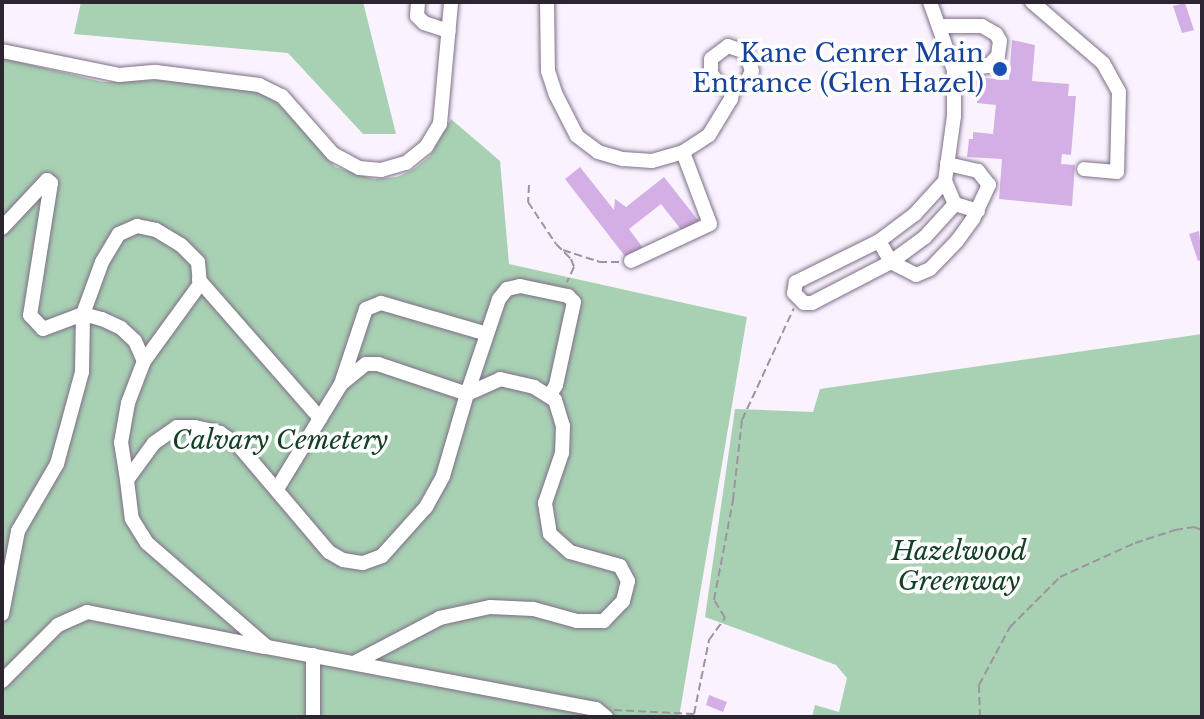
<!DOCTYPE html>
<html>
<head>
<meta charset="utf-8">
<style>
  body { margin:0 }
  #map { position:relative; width:1204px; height:719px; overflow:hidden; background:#faf3fe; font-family:"Libre Baskerville",serif }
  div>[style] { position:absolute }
  .green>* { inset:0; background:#a8d0b3 }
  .building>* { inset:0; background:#d3afe5 }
  .path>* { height:2px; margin-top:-1px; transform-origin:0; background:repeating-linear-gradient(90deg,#9c959f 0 8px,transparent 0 12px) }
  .roads { filter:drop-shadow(0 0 2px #7e6e87) drop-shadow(0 0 2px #7e6e87) }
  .minor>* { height:14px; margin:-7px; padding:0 7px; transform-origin:7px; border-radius:7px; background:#fff }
  .dots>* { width:22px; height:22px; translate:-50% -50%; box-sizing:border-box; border:4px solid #fff; border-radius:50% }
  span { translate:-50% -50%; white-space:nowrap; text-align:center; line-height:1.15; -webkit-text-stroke:7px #fff; paint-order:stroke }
  .transit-label { font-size:26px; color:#164399 }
  .right { translate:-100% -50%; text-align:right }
  .park-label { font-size:26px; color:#144025; font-style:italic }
  .frame { position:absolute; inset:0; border:4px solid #2d2630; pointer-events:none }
</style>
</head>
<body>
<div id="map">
  <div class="green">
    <i style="clip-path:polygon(81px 2px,363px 2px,396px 134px,363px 134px,288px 53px,74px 34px)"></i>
    <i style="clip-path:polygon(2px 58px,103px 82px,160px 80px,248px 90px,267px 95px,295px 118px,335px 167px,374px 179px,397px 177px,414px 169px,430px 156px,451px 119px,500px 161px,509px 264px,747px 317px,679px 717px,2px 717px)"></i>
    <i style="clip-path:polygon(1202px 334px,1202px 717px,812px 717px,815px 705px,839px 712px,847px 678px,836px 665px,705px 617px,735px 409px,813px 412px,820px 389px)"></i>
  </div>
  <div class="building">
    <i style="clip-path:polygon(1185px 3px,1194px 30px,1182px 33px,1173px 6px)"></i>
    <i style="clip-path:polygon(1012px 40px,1035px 45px,1032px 81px,1069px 84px,1068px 96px,1076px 96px,1071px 155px,1062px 154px,1061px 164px,1075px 165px,1072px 206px,999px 199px,1002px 159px,967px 157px,969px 139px,973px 139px,973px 132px,993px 134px,996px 105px,977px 103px,977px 97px,972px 97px,974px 77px,1009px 80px)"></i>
    <i style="clip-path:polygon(580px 167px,614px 210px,615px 199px,626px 207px,664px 177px,701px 224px,686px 236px,661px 204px,629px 229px,643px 248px,628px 260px,565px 179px)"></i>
    <i style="clip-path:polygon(1199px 231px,1202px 260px,1198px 261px,1189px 234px)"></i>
    <i style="clip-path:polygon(709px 695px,727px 702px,723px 712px,706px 705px)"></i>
  </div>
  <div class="path">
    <i style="left:529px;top:185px;width:17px;rotate:93deg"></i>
    <i style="left:528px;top:202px;width:50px;rotate:56.3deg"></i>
    <i style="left:556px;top:244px;width:21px;rotate:45deg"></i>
    <i style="left:571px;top:259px;width:9px;rotate:69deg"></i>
    <i style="left:574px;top:267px;width:17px;rotate:115deg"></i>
    <i style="left:563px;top:250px;width:38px;rotate:18deg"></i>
    <i style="left:599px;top:262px;width:20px"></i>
    <i style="left:614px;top:710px;width:80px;rotate:2.9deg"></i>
    <i style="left:694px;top:714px;width:76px;rotate:-78.5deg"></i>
    <i style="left:709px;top:640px;width:27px;rotate:-54deg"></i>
    <i style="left:725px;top:618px;width:21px;rotate:-121deg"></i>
    <i style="left:714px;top:600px;width:102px;rotate:-79.2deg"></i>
    <i style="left:733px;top:500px;width:81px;rotate:-83.6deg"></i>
    <i style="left:742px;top:420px;width:123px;rotate:-65.1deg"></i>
    <i style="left:980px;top:717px;width:32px;rotate:-92deg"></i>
    <i style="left:979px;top:685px;width:66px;rotate:-61.9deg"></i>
    <i style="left:1010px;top:627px;width:71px;rotate:-45deg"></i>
    <i style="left:1060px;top:577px;width:82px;rotate:-24.4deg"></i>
    <i style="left:1135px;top:543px;width:42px;rotate:-18deg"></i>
    <i style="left:1175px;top:530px;width:19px;rotate:-9deg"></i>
    <i style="left:1194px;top:527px;width:9px;rotate:21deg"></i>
  </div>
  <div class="roads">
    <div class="minor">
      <i style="left:418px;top:2px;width:14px;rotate:94deg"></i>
      <i style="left:417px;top:16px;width:10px;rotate:45deg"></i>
      <i style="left:424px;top:23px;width:26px;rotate:18deg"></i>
      <i style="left:547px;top:2px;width:69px;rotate:89.2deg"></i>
      <i style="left:548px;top:71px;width:25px;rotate:72deg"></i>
      <i style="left:556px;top:95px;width:46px;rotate:62.9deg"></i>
      <i style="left:577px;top:136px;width:26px;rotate:37deg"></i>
      <i style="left:598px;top:152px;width:26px;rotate:16deg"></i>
      <i style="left:623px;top:159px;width:29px;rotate:4deg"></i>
      <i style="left:652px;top:161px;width:32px;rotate:-16deg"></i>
      <i style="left:683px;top:152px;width:31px;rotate:-33deg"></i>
      <i style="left:709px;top:135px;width:42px;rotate:-58.6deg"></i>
      <i style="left:731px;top:99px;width:10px;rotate:-79deg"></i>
      <i style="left:733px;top:89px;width:14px;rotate:-25deg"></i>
      <i style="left:746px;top:83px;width:13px;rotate:-63deg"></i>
      <i style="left:752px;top:71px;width:20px;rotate:-108deg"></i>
      <i style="left:746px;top:52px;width:19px;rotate:-162deg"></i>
      <i style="left:728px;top:46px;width:21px;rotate:143deg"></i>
      <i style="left:711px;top:59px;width:14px;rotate:90deg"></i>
      <i style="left:711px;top:73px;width:14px;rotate:56deg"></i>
      <i style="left:719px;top:85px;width:15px;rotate:16deg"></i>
      <i style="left:930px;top:2px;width:72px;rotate:70.6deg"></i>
      <i style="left:954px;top:70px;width:46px;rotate:90deg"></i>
      <i style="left:954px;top:116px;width:66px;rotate:97.9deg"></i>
      <i style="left:945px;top:181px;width:25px;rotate:67deg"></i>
      <i style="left:955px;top:204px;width:24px;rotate:17deg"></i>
      <i style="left:1032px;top:2px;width:94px;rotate:40.7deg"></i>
      <i style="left:1103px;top:63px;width:33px;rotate:61deg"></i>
      <i style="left:1119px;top:92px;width:80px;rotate:91.4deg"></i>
      <i style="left:1117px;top:172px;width:33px;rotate:-175deg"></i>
      <i style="left:941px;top:26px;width:41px"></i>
      <i style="left:982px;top:26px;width:16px;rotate:30deg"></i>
      <i style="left:996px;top:34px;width:8px;rotate:60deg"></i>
      <i style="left:1000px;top:41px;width:15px;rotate:98deg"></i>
      <i style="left:998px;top:56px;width:14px;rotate:135deg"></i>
      <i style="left:988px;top:66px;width:34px;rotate:173deg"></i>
      <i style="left:2px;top:51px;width:119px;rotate:11.6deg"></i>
      <i style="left:119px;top:75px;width:37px;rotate:-5deg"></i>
      <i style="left:156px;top:72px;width:104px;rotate:7.2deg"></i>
      <i style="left:259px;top:85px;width:25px;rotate:26deg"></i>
      <i style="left:282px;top:96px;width:77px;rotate:48.7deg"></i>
      <i style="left:333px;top:154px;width:30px;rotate:28deg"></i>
      <i style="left:359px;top:168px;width:22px;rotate:5deg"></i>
      <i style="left:381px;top:170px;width:26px;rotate:-16deg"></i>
      <i style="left:406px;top:163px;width:26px;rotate:-39deg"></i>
      <i style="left:426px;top:147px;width:27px;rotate:-59deg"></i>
      <i style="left:440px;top:124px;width:122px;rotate:-84.8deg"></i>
      <i style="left:945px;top:181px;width:45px;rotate:132.3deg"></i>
      <i style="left:915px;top:214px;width:45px;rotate:143.1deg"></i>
      <i style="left:879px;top:241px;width:93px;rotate:153.7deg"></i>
      <i style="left:796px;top:282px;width:11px;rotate:100deg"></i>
      <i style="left:794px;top:293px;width:14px;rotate:45deg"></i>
      <i style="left:804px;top:303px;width:8px"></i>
      <i style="left:812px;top:303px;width:89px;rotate:-27.4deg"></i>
      <i style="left:891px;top:262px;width:42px;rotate:-36.3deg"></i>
      <i style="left:925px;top:237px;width:45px;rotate:-47.7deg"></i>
      <i style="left:2px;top:228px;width:66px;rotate:-46.8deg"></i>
      <i style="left:47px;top:180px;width:5px;rotate:37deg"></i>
      <i style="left:51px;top:183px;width:134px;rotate:99deg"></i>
      <i style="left:30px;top:315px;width:19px;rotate:47deg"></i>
      <i style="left:43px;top:329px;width:43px;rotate:-20.6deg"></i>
      <i style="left:83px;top:314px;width:20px;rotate:15deg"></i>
      <i style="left:102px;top:319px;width:21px;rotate:25deg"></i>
      <i style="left:121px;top:328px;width:19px;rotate:43deg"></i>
      <i style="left:135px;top:341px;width:22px;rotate:66deg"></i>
      <i style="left:879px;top:241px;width:24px;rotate:60deg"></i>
      <i style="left:891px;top:262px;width:28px;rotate:27deg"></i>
      <i style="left:916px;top:275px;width:15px;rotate:-23deg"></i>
      <i style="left:930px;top:269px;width:39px;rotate:-46deg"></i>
      <i style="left:957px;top:241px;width:27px;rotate:-54deg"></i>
      <i style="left:973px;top:219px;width:38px;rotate:-65deg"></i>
      <i style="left:989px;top:185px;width:18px;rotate:-128deg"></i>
      <i style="left:978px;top:171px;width:32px;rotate:-167deg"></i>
      <i style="left:631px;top:261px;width:87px;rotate:-25.1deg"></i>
      <i style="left:710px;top:224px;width:77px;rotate:-110.6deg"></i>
      <i style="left:199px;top:280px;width:184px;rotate:48.8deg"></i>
      <i style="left:342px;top:381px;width:76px;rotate:-71.6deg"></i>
      <i style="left:366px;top:309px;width:16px;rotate:-22deg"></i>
      <i style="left:381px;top:303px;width:110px;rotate:16.3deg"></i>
      <i style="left:127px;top:480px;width:39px;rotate:83deg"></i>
      <i style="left:132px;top:519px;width:28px;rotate:58deg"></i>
      <i style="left:147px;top:543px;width:159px;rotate:40.9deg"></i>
      <i style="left:267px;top:647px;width:335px;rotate:10.7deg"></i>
      <i style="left:596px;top:709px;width:13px;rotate:39deg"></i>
      <i style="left:277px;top:489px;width:123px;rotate:-58.6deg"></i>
      <i style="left:341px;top:384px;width:32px;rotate:-39deg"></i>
      <i style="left:366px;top:364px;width:12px"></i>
      <i style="left:378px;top:364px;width:94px;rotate:18.6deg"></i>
      <i style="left:467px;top:394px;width:100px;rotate:-71.4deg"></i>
      <i style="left:499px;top:299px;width:13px;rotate:-51deg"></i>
      <i style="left:507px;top:289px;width:13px;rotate:-13deg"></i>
      <i style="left:520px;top:286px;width:49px;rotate:11.8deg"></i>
      <i style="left:568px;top:296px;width:8px;rotate:45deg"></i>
      <i style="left:574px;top:302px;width:85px;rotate:102.2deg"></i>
      <i style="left:556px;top:385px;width:12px;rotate:121deg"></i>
      <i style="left:2px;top:614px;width:85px;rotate:-79.1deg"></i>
      <i style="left:18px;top:531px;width:78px;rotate:-59.8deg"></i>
      <i style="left:57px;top:464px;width:95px;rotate:-74.8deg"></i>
      <i style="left:82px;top:372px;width:58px;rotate:-89deg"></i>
      <i style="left:83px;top:314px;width:55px;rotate:-69.9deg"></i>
      <i style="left:102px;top:262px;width:33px;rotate:-59deg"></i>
      <i style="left:119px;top:234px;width:20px;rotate:-24deg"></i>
      <i style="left:137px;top:226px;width:19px;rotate:12deg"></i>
      <i style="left:156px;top:230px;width:29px;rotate:31deg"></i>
      <i style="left:181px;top:245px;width:24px;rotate:45deg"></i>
      <i style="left:198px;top:262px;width:22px;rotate:85deg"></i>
      <i style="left:200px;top:284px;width:95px;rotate:126deg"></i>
      <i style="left:144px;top:361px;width:45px;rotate:110.9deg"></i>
      <i style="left:128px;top:403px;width:40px;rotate:100deg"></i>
      <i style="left:121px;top:442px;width:38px;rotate:81deg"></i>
      <i style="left:127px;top:480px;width:46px;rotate:-53.9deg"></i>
      <i style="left:154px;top:443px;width:28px;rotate:-35deg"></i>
      <i style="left:177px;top:427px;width:18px"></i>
      <i style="left:195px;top:427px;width:26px;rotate:13deg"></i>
      <i style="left:220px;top:433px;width:23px;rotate:34deg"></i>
      <i style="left:239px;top:446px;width:139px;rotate:49.7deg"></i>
      <i style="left:329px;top:552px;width:16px;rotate:30deg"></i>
      <i style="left:343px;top:560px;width:20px;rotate:9deg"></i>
      <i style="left:363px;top:563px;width:20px;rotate:-20deg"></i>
      <i style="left:382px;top:556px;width:66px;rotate:-48.1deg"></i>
      <i style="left:426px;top:507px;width:35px;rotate:-61deg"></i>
      <i style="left:443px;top:476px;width:85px;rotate:-73.7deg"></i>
      <i style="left:467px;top:394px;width:36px;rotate:-24deg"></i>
      <i style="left:500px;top:379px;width:35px;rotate:13deg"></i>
      <i style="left:534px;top:387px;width:25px;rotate:32deg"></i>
      <i style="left:555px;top:400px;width:27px;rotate:73deg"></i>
      <i style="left:563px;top:426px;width:27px;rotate:92deg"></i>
      <i style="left:562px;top:453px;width:53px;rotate:108.8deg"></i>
      <i style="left:545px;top:503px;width:31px;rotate:81deg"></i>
      <i style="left:550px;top:534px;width:27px;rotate:42deg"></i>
      <i style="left:570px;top:552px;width:52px;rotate:15.6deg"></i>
      <i style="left:620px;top:566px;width:17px;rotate:62deg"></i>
      <i style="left:628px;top:581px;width:21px;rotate:104deg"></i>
      <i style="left:623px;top:601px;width:28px;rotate:134deg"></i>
      <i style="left:604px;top:621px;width:27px;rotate:180deg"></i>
      <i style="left:577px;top:621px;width:46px;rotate:-164.7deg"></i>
      <i style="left:533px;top:609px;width:43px;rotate:-177.3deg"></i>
      <i style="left:490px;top:607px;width:51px;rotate:167.6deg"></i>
      <i style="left:440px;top:618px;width:95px;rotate:152.4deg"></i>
      <i style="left:2px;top:681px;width:79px;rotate:-45deg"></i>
      <i style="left:58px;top:625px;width:32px;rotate:-24deg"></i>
      <i style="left:87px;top:612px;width:180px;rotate:11.2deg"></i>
      <i style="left:313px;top:717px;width:62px;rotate:-90deg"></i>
    </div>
  </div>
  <div class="dots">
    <i style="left:1000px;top:69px;background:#1a4fb4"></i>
  </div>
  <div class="transit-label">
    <span class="right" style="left:984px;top:69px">Kane Cenrer Main<br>Entrance (Glen Hazel)</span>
  </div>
  <div class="park-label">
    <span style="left:280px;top:441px">Calvary Cemetery</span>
    <span style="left:959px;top:567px">Hazelwood<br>Greenway</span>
  </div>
  <div class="frame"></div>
</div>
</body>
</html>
